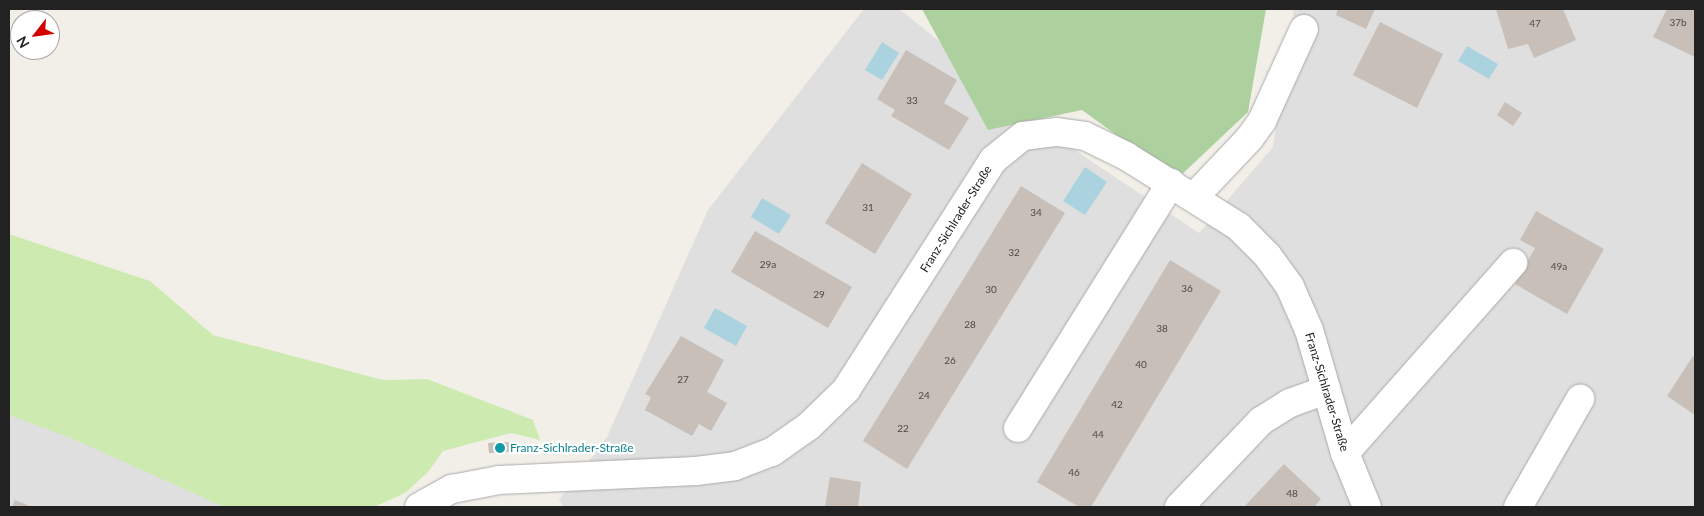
<!DOCTYPE html>
<html>
<head>
<meta charset="utf-8">
<style>
  body { margin:0 }
  #map { position:relative; width:1704px; height:516px; overflow:hidden; background:#f2efe9; font-family:Lato,sans-serif }
  div>[style] { position:absolute }
  .residential>* { inset:0; background:#e0dfdf }
  .grass>* { inset:0; background:#cdebb0 }
  .forest>* { inset:0; background:#add19e }
  .water>* { inset:0; background:#aad3df }
  .building>* { inset:0; background:#c7bfb8 }
  .roads { filter:drop-shadow(0 0 1px #a9a9a9) drop-shadow(0 0 1px #a9a9a9) }
  .minor>* { height:28px; margin:-14px; padding:0 14px; transform-origin:14px; border-radius:14px; background:#fff }
  .dots>* { width:14px; height:14px; translate:-50% -50%; box-sizing:border-box; border:2px solid #fff; border-radius:50% }
  span { translate:-50% -50%; white-space:nowrap; text-align:center; line-height:1.15; -webkit-text-stroke:4.5px #fff; paint-order:stroke }
  .number-label { font-size:10px; color:#4b4948 }
  .number-label span { -webkit-text-stroke-width:0 }
  .street-label { font-size:12px; color:#222 }
  .culture-label { font-size:12px; color:#0d838f }
  .left { translate:0 -50%; text-align:left }
  .frame { position:absolute; inset:0; border:10px solid #222; pointer-events:none }
  .north { position:absolute; left:10px; top:10px; width:50px; height:50px; box-sizing:border-box; background:#fff; border:1px solid #a7a7a7; border-radius:50%; rotate:240deg; font-size:14px; font-weight:700; line-height:20px; text-align:center; color:#222 }
  .north::after { content:''; display:block; margin:auto; width:18px; height:22px; background:#d40000; clip-path:polygon(50% 0,100% 100%,50% 72%,0 100%) }
</style>
</head>
<body>
<div id="map">
  <div class="residential">
    <i style="clip-path:polygon(864px 9px,899px 9px,1082px 155px,1199px 233px,1273px 147px,1294px 9px,1695px 9px,1695px 507px,564px 507px,559px 500px,607px 437px,708px 210px)"></i>
    <i style="clip-path:polygon(9px 397px,257px 507px,9px 507px)"></i>
  </div>
  <div class="grass">
    <i style="clip-path:polygon(9px 234px,150px 281px,213px 335px,383px 380px,427px 379px,533px 420px,540px 440px,511px 433px,443px 451px,428px 472px,405px 493px,374px 507px,224px 507px,73px 439px,9px 415px)"></i>
  </div>
  <div class="forest">
    <i style="clip-path:polygon(922px 9px,1266px 9px,1248px 112px,1177px 179px,1082px 110px,988px 130px)"></i>
  </div>
  <div class="water">
    <i style="clip-path:polygon(882px 42px,899px 53px,882px 80px,865px 70px)"></i>
    <i style="clip-path:polygon(1467px 46px,1498px 64px,1489px 79px,1458px 61px)"></i>
    <i style="clip-path:polygon(1085px 167px,1107px 182px,1085px 215px,1063px 201px)"></i>
    <i style="clip-path:polygon(762px 198px,791px 215px,779px 234px,751px 217px)"></i>
    <i style="clip-path:polygon(715px 308px,747px 326px,736px 346px,704px 328px)"></i>
  </div>
  <div class="building">
    <i style="clip-path:polygon(1338px 9px,1375px 9px,1366px 29px,1336px 15px)"></i>
    <i style="clip-path:polygon(1496px 9px,1563px 9px,1576px 40px,1534px 58px,1528px 44px,1508px 49px)"></i>
    <i style="clip-path:polygon(1667px 9px,1695px 9px,1695px 57px,1653px 37px)"></i>
    <i style="clip-path:polygon(1380px 22px,1443px 54px,1417px 108px,1353px 75px)"></i>
    <i style="clip-path:polygon(906px 50px,957px 80px,944px 103px,969px 118px,949px 150px,891px 116px,895px 110px,877px 99px)"></i>
    <i style="clip-path:polygon(1505px 102px,1522px 113px,1513px 126px,1497px 115px)"></i>
    <i style="clip-path:polygon(862px 163px,912px 194px,875px 254px,825px 223px)"></i>
    <i style="clip-path:polygon(1021px 186px,1065px 213px,907px 469px,863px 441px)"></i>
    <i style="clip-path:polygon(1536px 211px,1604px 249px,1567px 314px,1515px 284px,1535px 248px,1520px 240px)"></i>
    <i style="clip-path:polygon(755px 231px,852px 287px,828px 328px,731px 272px)"></i>
    <i style="clip-path:polygon(1170px 260px,1221px 291px,1091px 507px,1079px 507px,1037px 482px)"></i>
    <i style="clip-path:polygon(681px 336px,724px 360px,707px 392px,727px 403px,711px 431px,699px 424px,692px 436px,645px 410px,651px 397px,645px 394px)"></i>
    <i style="clip-path:polygon(1693px 356px,1695px 358px,1695px 415px,1667px 396px)"></i>
    <i style="clip-path:polygon(511px 442px,512px 452px,489px 453px,488px 443px)"></i>
    <i style="clip-path:polygon(1284px 464px,1321px 499px,1314px 507px,1244px 507px)"></i>
    <i style="clip-path:polygon(830px 477px,861px 482px,858px 507px,825px 507px)"></i>
    <i style="clip-path:polygon(15px 500px,32px 507px,12px 507px)"></i>
  </div>
  <div class="roads">
    <div class="minor">
      <i style="left:1194px;top:197px;width:80px;rotate:-46.5deg"></i>
      <i style="left:1249px;top:139px;width:22px;rotate:-54deg"></i>
      <i style="left:1262px;top:121px;width:101px;rotate:-65.5deg"></i>
      <i style="left:1018px;top:428px;width:289px;rotate:-58deg"></i>
      <i style="left:1345px;top:453px;width:254px;rotate:-48.5deg"></i>
      <i style="left:419px;top:507px;width:38px;rotate:-29deg"></i>
      <i style="left:452px;top:489px;width:48px;rotate:-10.8deg"></i>
      <i style="left:499px;top:480px;width:197px;rotate:-2.6deg"></i>
      <i style="left:696px;top:471px;width:39px;rotate:-7deg"></i>
      <i style="left:735px;top:466px;width:40px;rotate:-21deg"></i>
      <i style="left:772px;top:452px;width:45px;rotate:-35.1deg"></i>
      <i style="left:809px;top:426px;width:52px;rotate:-44.2deg"></i>
      <i style="left:846px;top:390px;width:273px;rotate:-57.4deg"></i>
      <i style="left:993px;top:160px;width:38px;rotate:-39deg"></i>
      <i style="left:1023px;top:136px;width:34px;rotate:-7deg"></i>
      <i style="left:1057px;top:132px;width:28px;rotate:8deg"></i>
      <i style="left:1085px;top:136px;width:46px;rotate:26deg"></i>
      <i style="left:1126px;top:156px;width:133px;rotate:32.1deg"></i>
      <i style="left:1239px;top:227px;width:40px;rotate:45deg"></i>
      <i style="left:1267px;top:255px;width:39px;rotate:54deg"></i>
      <i style="left:1290px;top:287px;width:47px;rotate:66.2deg"></i>
      <i style="left:1309px;top:330px;width:128px;rotate:73.7deg"></i>
      <i style="left:1345px;top:453px;width:58px;rotate:67.8deg"></i>
      <i style="left:1179px;top:507px;width:119px;rotate:-46.4deg"></i>
      <i style="left:1261px;top:421px;width:34px;rotate:-32deg"></i>
      <i style="left:1290px;top:403px;width:37px;rotate:-20deg"></i>
      <i style="left:1518px;top:507px;width:125px;rotate:-60.1deg"></i>
    </div>
  </div>
  <div class="dots">
    <i style="left:500px;top:448px;background:#0f9aa8"></i>
  </div>
  <div class="number-label">
    <span style="left:1678px;top:23px">37b</span>
    <span style="left:1535px;top:24px">47</span>
    <span style="left:912px;top:101px">33</span>
    <span style="left:868px;top:208px">31</span>
    <span style="left:1036px;top:213px">34</span>
    <span style="left:1014px;top:253px">32</span>
    <span style="left:768px;top:265px">29a</span>
    <span style="left:1559px;top:267px">49a</span>
    <span style="left:1187px;top:289px">36</span>
    <span style="left:991px;top:290px">30</span>
    <span style="left:819px;top:295px">29</span>
    <span style="left:970px;top:325px">28</span>
    <span style="left:1162px;top:329px">38</span>
    <span style="left:950px;top:361px">26</span>
    <span style="left:1141px;top:365px">40</span>
    <span style="left:683px;top:380px">27</span>
    <span style="left:924px;top:396px">24</span>
    <span style="left:1117px;top:405px">42</span>
    <span style="left:903px;top:429px">22</span>
    <span style="left:1098px;top:435px">44</span>
    <span style="left:1074px;top:473px">46</span>
    <span style="left:1292px;top:494px">48</span>
  </div>
  <div class="street-label">
    <span style="left:956px;top:219px;rotate:-58deg">Franz-Sichlrader-Straße</span>
    <span style="left:1327px;top:392px;rotate:73deg">Franz-Sichlrader-Straße</span>
  </div>
  <div class="culture-label">
    <span class="left" style="left:510px;top:448px">Franz-Sichlrader-Straße</span>
  </div>
  <div class="frame"></div>
  <div class="north">N</div>
</div>
</body>
</html>
